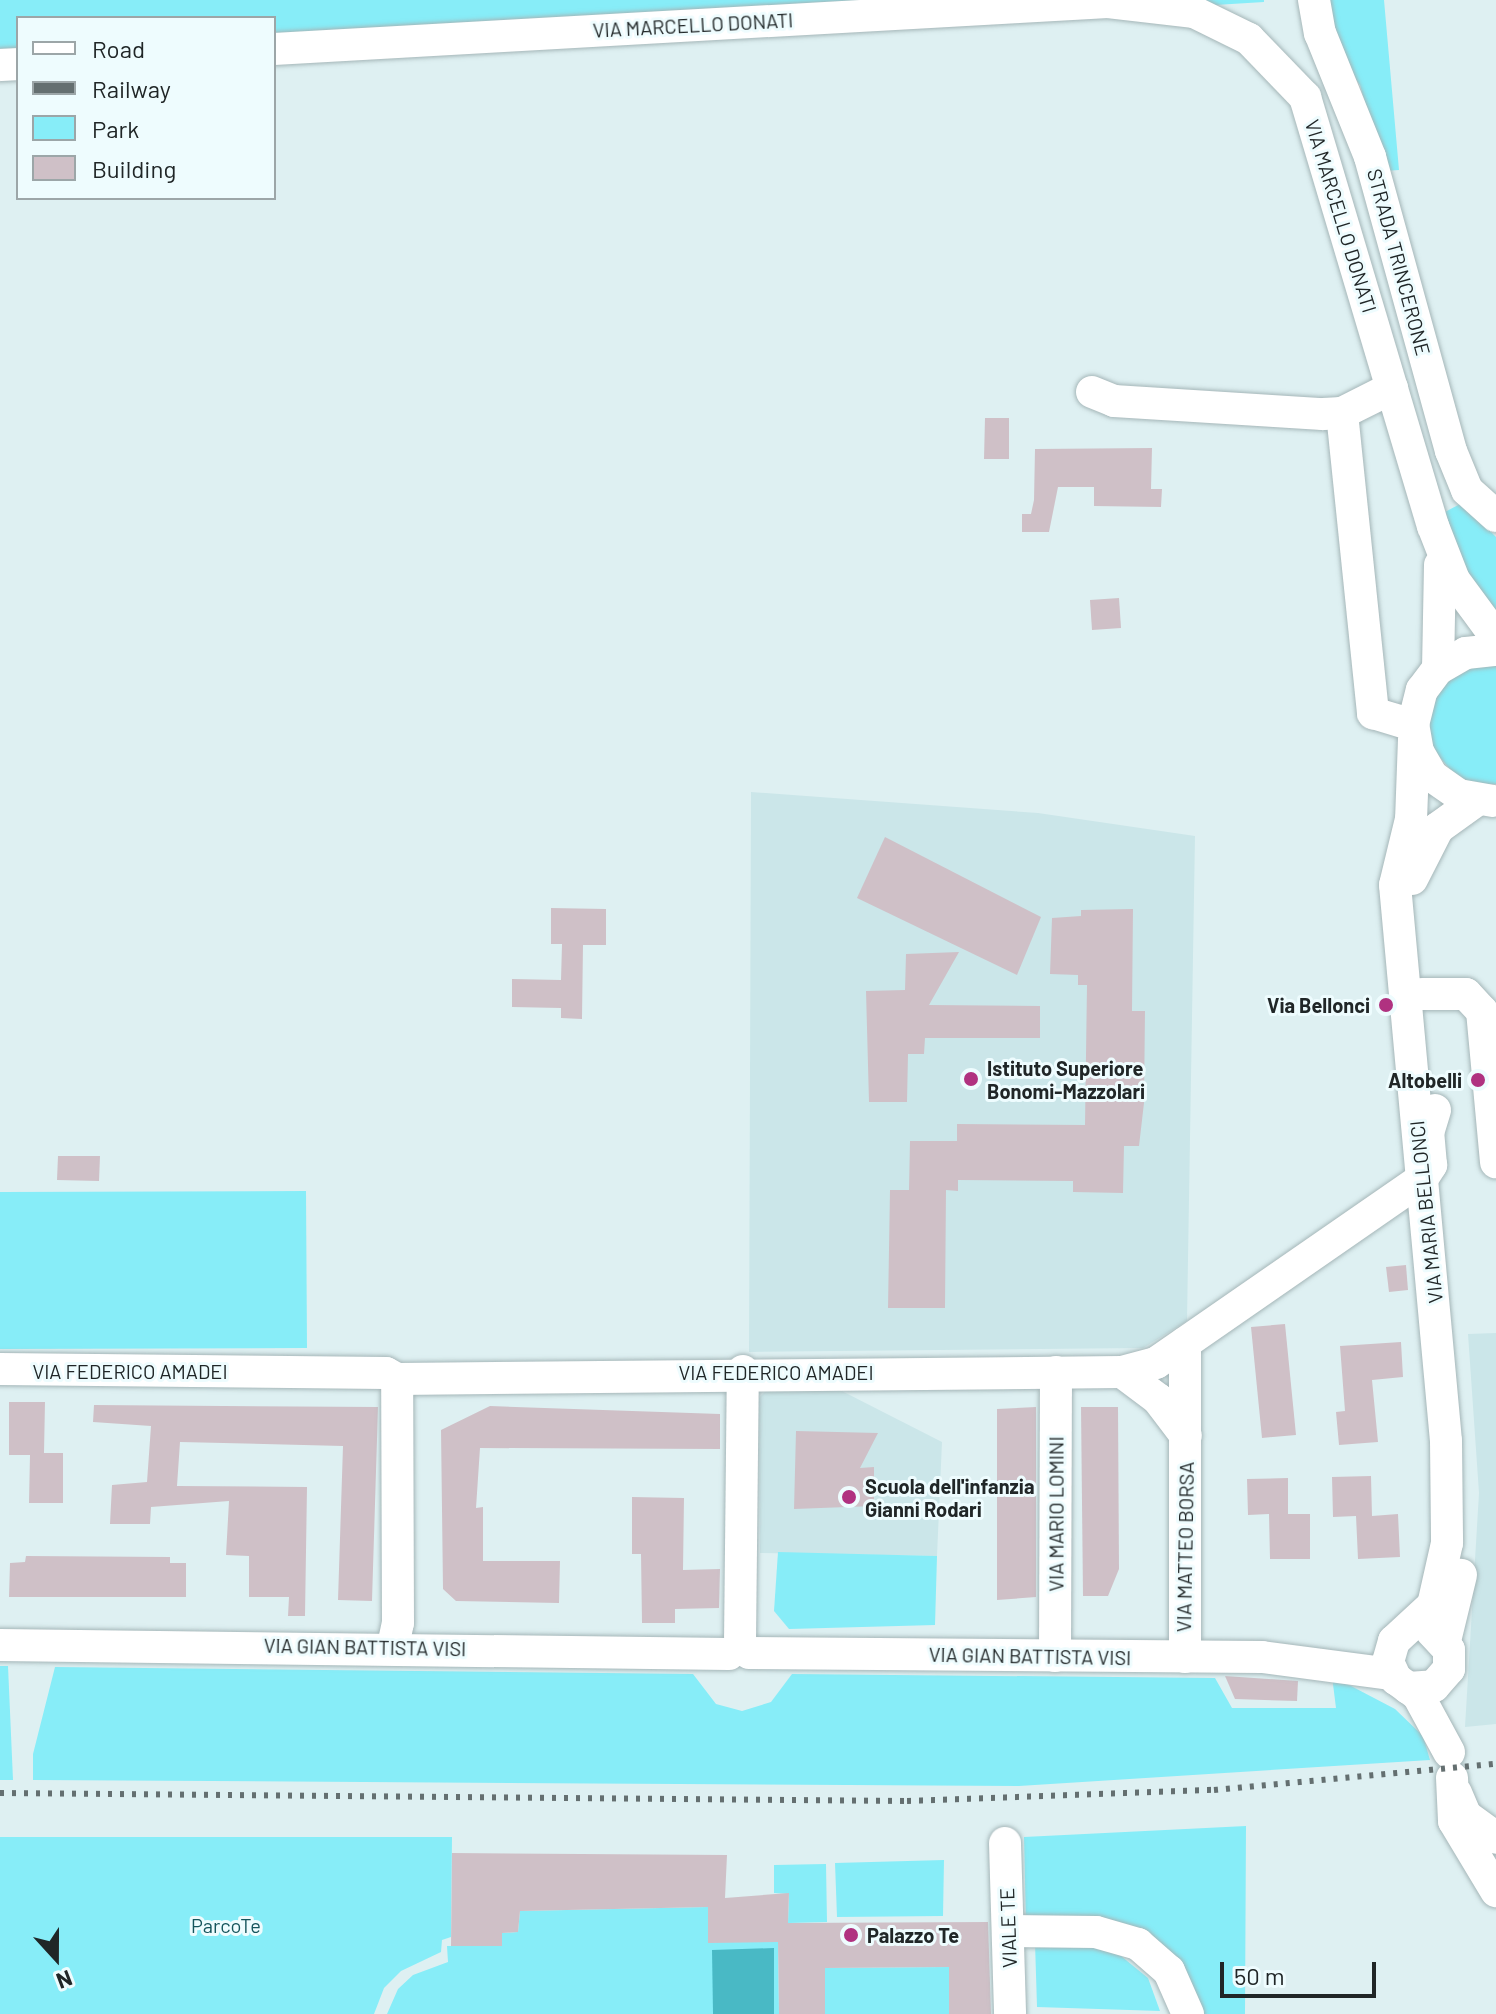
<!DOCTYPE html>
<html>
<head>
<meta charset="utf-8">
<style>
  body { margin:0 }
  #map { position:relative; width:1496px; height:2014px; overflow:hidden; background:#def0f2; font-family:Barlow,sans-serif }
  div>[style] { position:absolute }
  .built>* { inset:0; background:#cbe6e9 }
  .green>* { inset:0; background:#87edf8 }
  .water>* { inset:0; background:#49b9c5 }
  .building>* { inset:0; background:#cfc0c7 }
  .roads { filter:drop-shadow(0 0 2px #a5b6b8) drop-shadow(0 0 2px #a5b6b8) }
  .minor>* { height:32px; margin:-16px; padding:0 16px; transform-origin:16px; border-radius:16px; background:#fff }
  .rail>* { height:6px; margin-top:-3px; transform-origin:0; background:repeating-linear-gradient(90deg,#646f70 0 4px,transparent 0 12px) }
  .dots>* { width:22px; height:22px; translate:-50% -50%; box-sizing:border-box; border:4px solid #eefcfe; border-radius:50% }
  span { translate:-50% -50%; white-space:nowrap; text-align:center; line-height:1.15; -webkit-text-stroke:6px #eefcfe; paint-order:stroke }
  .street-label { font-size:20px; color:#202627 }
  .poi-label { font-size:20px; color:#202627; font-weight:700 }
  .right { translate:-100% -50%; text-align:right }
  .left { translate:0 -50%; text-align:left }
  .park-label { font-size:20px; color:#15555c }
  .legend { position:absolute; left:16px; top:16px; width:260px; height:184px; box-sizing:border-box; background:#eefcfe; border:2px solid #9ca6a8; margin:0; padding:10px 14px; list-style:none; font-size:24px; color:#202627 }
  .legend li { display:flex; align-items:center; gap:16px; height:40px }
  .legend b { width:40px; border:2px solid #9ca6a8 }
  .north { position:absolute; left:16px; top:1918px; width:80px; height:80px; -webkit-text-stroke:6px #eefcfe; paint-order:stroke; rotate:159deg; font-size:22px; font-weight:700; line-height:32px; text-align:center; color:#202627 }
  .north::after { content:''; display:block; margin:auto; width:28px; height:36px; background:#202627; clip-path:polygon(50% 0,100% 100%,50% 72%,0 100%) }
  .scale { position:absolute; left:1220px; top:1962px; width:156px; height:36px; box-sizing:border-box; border:4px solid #202627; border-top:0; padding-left:10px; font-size:24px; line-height:28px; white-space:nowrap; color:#202627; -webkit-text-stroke:6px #eefcfe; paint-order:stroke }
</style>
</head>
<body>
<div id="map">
  <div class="built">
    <i style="clip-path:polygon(751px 792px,1038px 813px,1195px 836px,1187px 1321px,1143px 1348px,749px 1352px)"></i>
    <i style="clip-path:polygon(1496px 1333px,1496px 1724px,1465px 1727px,1479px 1493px,1468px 1334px)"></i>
    <i style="clip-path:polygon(771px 1385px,834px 1387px,942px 1442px,937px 1556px,760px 1553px,759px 1398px)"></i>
  </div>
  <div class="green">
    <i style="clip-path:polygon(0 0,1264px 0,1264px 2px,274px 63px,274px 18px,18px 18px,18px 78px,0 79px)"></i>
    <i style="clip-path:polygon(1327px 0,1384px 0,1399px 170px,1384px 171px,1360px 85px,1331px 45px)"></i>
    <i style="clip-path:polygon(1462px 503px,1496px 537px,1496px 619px,1479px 603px,1443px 513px)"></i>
    <i style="clip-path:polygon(1496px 662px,1496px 784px,1476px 784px,1456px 776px,1430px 746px,1428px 705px,1452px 673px)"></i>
    <i style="clip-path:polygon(306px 1191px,307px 1348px,0 1349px,0 1192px)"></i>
    <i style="clip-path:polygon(778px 1552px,937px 1556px,935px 1625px,789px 1629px,774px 1611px)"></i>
    <i style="clip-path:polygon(0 1666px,8px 1666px,13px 1780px,0 1780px)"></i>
    <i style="clip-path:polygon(55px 1667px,693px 1674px,716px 1704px,742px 1711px,771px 1702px,792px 1674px,1215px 1678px,1232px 1708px,1336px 1708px,1332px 1676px,1395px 1709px,1423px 1736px,1430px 1760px,1019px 1786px,33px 1780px,33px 1754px)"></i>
    <i style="clip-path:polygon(1246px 1826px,1245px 2014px,1199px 2014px,1172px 1960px,1026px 1925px,1024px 1837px)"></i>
    <i style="clip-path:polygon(0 1837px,452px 1837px,451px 1937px,442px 1940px,441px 1952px,401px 1971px,384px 1988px,374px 2014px,0 2014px)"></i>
    <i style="clip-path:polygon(944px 1860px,943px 1916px,837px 1917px,835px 1863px)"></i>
    <i style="clip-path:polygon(826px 1864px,827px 1922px,788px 1923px,789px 1894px,774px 1893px,774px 1865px)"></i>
    <i style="clip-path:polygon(708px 1907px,709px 1942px,778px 1942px,779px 2014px,387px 2014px,398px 1989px,413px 1975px,448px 1962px,447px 1946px,501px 1946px,502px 1933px,518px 1932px,520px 1911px)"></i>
    <i style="clip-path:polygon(1035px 1943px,1097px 1944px,1121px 1956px,1148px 1978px,1160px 2011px,1037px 2007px)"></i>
    <i style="clip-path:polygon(949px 1967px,949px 2014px,825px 2014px,825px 1968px)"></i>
  </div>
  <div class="water">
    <i style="clip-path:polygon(774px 1948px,774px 2014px,713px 2014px,712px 1950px)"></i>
  </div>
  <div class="building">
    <i style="clip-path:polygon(985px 418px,1009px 418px,1009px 459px,984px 459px)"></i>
    <i style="clip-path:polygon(1152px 448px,1151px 489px,1162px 489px,1161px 507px,1094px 506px,1094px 487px,1058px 487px,1049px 532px,1022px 532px,1022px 514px,1031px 514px,1034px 500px,1035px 449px)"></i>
    <i style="clip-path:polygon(1119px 598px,1121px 628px,1092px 630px,1090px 600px)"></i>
    <i style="clip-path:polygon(885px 837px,1041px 917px,1017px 975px,857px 898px)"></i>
    <i style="clip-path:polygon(551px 908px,606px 909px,606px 945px,583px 945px,582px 1019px,561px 1018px,561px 1008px,512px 1007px,512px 979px,561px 980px,562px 944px,551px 944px)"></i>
    <i style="clip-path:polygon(1133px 909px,1132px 1011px,1145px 1011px,1144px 1103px,1139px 1146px,1124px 1146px,1123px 1193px,1073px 1192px,1073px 1181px,958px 1180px,958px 1191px,946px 1190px,945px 1308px,888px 1308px,890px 1190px,909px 1190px,910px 1141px,957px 1141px,957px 1124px,1085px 1125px,1087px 985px,1078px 985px,1078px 975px,1050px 974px,1052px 918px,1081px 916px,1081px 910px)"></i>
    <i style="clip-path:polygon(959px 952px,929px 1005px,1040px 1006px,1040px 1038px,925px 1038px,924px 1054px,908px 1054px,907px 1102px,869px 1102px,866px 991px,905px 990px,906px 954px)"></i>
    <i style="clip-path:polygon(58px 1156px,100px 1156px,99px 1181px,57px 1180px)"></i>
    <i style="clip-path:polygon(1406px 1265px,1408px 1290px,1389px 1292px,1386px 1267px)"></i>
    <i style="clip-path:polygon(1285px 1324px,1296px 1435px,1262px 1438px,1251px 1327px)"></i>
    <i style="clip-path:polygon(1401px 1342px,1403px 1377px,1372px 1380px,1378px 1442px,1339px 1445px,1336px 1412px,1345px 1411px,1340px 1346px)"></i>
    <i style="clip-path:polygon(9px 1402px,45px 1402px,44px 1453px,63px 1453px,63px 1503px,29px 1503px,30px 1455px,9px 1455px)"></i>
    <i style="clip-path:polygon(94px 1405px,378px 1407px,372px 1601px,338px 1600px,343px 1446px,180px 1442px,177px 1486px,307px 1487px,305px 1616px,288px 1616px,289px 1597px,249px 1597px,249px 1556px,226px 1555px,229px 1501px,151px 1507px,150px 1524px,110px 1524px,112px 1485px,147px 1482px,151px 1426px,93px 1422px)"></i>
    <i style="clip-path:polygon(490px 1406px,720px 1414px,720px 1449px,480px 1448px,476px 1508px,483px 1507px,483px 1561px,560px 1561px,559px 1603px,456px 1601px,443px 1589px,441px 1430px)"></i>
    <i style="clip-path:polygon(1036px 1407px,1036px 1597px,997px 1600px,997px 1409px)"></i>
    <i style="clip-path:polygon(1081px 1407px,1118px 1407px,1119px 1569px,1108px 1596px,1083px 1596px)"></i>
    <i style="clip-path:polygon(796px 1431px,878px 1433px,860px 1468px,874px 1467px,874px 1506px,794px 1509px)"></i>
    <i style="clip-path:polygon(1371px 1476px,1372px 1516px,1398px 1514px,1400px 1557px,1358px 1559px,1356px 1516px,1333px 1517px,1332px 1477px)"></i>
    <i style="clip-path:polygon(1288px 1478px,1288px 1514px,1310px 1514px,1310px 1559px,1270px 1559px,1269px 1514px,1248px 1515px,1247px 1479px)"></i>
    <i style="clip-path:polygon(632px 1497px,684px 1498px,683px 1570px,720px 1569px,719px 1608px,675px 1609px,675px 1623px,642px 1623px,641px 1554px,632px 1554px)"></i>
    <i style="clip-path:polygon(26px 1556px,170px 1557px,170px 1563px,186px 1563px,186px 1597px,9px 1597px,10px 1563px,25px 1562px)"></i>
    <i style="clip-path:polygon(1225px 1676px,1298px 1681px,1297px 1701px,1235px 1699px)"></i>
    <i style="clip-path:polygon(452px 1853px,727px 1855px,725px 1898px,789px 1893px,788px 1923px,988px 1922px,991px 2014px,949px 2014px,949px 1967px,825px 1968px,825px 2014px,779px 2014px,778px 1942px,708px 1943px,708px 1907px,520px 1911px,518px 1932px,502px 1933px,502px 1946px,451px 1946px)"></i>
  </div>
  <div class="roads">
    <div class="minor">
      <i style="left:1314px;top:0;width:34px;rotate:80deg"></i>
      <i style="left:1320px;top:33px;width:134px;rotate:68deg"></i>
      <i style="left:1370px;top:157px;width:305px;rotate:74.6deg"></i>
      <i style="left:1451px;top:451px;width:42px;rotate:67.7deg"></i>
      <i style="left:1467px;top:490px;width:39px;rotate:42deg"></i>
      <i style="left:274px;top:49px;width:835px;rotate:-3.23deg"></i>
      <i style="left:1108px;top:2px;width:87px;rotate:6.6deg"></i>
      <i style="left:1194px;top:12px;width:61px;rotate:26.1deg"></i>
      <i style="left:1249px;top:39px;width:81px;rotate:46deg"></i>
      <i style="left:1305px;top:97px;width:448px;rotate:73.4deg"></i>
      <i style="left:1433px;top:526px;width:58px;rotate:68.7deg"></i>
      <i style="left:1454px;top:580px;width:71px;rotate:53.6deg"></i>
      <i style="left:0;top:65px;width:18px;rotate:-3deg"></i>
      <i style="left:1092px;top:392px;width:24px;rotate:22deg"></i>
      <i style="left:1114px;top:401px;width:209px;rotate:3.6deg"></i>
      <i style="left:1323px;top:414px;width:19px;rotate:-3deg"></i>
      <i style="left:1342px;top:413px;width:56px;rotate:-26.6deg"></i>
      <i style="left:1342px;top:413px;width:302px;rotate:84.1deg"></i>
      <i style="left:1373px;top:713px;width:42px;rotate:16.7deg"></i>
      <i style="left:1438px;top:669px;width:104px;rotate:-88.9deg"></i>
      <i style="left:1414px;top:739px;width:80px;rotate:92.1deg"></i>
      <i style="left:1411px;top:819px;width:68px;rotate:103.6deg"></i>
      <i style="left:1395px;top:885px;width:558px;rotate:84.76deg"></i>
      <i style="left:1446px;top:1441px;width:102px;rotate:89.4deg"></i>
      <i style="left:1447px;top:1543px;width:64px;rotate:102.7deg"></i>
      <i style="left:1433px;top:1605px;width:53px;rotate:137.3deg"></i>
      <i style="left:1394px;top:1641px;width:22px;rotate:106deg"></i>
      <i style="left:1388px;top:1662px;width:19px;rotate:65deg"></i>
      <i style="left:1396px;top:1679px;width:27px;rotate:36deg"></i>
      <i style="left:1418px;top:1695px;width:65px;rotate:61.5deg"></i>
      <i style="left:1493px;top:801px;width:35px;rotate:-170deg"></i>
      <i style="left:1459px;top:795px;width:33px;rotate:-145deg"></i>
      <i style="left:1432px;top:776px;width:28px;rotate:-120deg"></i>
      <i style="left:1418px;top:752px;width:27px;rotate:-100deg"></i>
      <i style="left:1413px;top:725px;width:36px;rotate:-76deg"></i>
      <i style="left:1422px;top:690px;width:26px;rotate:-53deg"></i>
      <i style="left:1438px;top:669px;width:32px;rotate:-30deg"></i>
      <i style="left:1466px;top:653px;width:30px;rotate:-6deg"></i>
      <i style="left:1412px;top:879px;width:57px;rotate:-63deg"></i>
      <i style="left:1438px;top:828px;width:48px;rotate:-35.7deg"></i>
      <i style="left:1422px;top:994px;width:44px"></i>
      <i style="left:1466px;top:994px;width:23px;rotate:47deg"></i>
      <i style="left:1482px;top:1011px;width:152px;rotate:84.7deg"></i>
      <i style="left:0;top:1369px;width:386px;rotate:0.6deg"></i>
      <i style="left:386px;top:1373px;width:13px;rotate:29deg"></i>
      <i style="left:397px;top:1379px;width:725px;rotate:-0.55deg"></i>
      <i style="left:1122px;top:1372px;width:35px;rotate:-15deg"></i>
      <i style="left:1156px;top:1363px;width:323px;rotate:-34.7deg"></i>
      <i style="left:1422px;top:1179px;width:17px;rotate:-57deg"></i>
      <i style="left:1431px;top:1165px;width:32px;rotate:-95deg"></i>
      <i style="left:1428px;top:1133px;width:24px;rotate:-73deg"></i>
      <i style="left:1122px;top:1372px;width:45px;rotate:36.9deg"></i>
      <i style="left:1158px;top:1399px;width:46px;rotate:52.9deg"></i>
      <i style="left:1445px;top:1641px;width:68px;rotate:-76.4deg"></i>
      <i style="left:740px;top:1643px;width:272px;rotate:-89.4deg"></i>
      <i style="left:0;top:1645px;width:729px;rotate:0.71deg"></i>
      <i style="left:393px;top:1646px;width:24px;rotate:-78deg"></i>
      <i style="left:398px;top:1623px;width:244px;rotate:-90.2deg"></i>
      <i style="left:749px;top:1653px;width:513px;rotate:0.45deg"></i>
      <i style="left:1262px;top:1657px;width:131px;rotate:7.5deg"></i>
      <i style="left:1055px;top:1656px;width:284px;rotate:-89.8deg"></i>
      <i style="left:1185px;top:1657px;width:314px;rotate:-90deg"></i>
      <i style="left:1408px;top:1688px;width:26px;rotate:-4deg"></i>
      <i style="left:1434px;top:1686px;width:23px;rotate:-49deg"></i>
      <i style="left:1449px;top:1669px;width:19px;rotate:-90deg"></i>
      <i style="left:1449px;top:1650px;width:26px;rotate:-133deg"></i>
      <i style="left:1452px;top:1778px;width:43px;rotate:87.3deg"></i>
      <i style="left:1454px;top:1821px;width:82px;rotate:59deg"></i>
      <i style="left:1456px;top:1793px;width:25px;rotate:67deg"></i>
      <i style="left:1466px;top:1816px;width:37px;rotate:36deg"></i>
      <i style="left:1005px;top:1843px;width:171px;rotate:88.3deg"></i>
      <i style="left:1008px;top:1931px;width:88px;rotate:0.7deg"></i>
      <i style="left:1096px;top:1932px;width:44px;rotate:15.9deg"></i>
      <i style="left:1138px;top:1944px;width:41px;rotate:41.1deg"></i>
      <i style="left:1169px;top:1971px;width:47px;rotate:66.2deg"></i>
    </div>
  </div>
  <div class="rail">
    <i style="left:0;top:1793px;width:907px;rotate:0.51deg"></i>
    <i style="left:907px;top:1801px;width:307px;rotate:-2.1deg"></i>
    <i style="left:1214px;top:1790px;width:283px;rotate:-5.3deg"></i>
  </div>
  <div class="dots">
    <i style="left:1386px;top:1005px;background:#b03280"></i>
    <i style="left:971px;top:1079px;background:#b03280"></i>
    <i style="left:1478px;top:1080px;background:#b03280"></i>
    <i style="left:849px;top:1497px;background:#b03280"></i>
    <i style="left:851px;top:1935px;background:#b03280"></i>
  </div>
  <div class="street-label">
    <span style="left:693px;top:25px;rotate:-3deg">VIA MARCELLO DONATI</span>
    <span style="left:1341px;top:216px;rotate:73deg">VIA MARCELLO DONATI</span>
    <span style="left:1399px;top:262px;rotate:75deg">STRADA TRINCERONE</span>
    <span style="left:1426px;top:1212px;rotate:-96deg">VIA MARIA BELLONCI</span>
    <span style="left:130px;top:1371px">VIA FEDERICO AMADEI</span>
    <span style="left:776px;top:1372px">VIA FEDERICO AMADEI</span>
    <span style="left:1056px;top:1514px;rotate:-90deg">VIA MARIO LOMINI</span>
    <span style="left:1185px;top:1547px;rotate:-89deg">VIA MATTEO BORSA</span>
    <span style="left:365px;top:1647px;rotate:1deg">VIA GIAN BATTISTA VISI</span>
    <span style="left:1030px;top:1656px;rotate:1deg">VIA GIAN BATTISTA VISI</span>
    <span style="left:1008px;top:1928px;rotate:-92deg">VIALE TE</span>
  </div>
  <div class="poi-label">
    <span class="right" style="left:1370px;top:1005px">Via Bellonci</span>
    <span class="left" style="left:987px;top:1080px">Istituto Superiore<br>Bonomi-Mazzolari</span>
    <span class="right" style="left:1462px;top:1080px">Altobelli</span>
    <span class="left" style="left:865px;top:1498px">Scuola dell'infanzia<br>Gianni Rodari</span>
    <span class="left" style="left:867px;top:1935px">Palazzo Te</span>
  </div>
  <div class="park-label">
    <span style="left:226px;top:1925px">ParcoTe</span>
  </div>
  <ul class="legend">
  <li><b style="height:10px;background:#fff"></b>Road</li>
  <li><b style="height:10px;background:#646f70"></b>Railway</li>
  <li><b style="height:22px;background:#87edf8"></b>Park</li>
  <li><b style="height:22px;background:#cfc0c7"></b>Building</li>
  </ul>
  <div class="north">N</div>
  <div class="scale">50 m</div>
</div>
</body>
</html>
